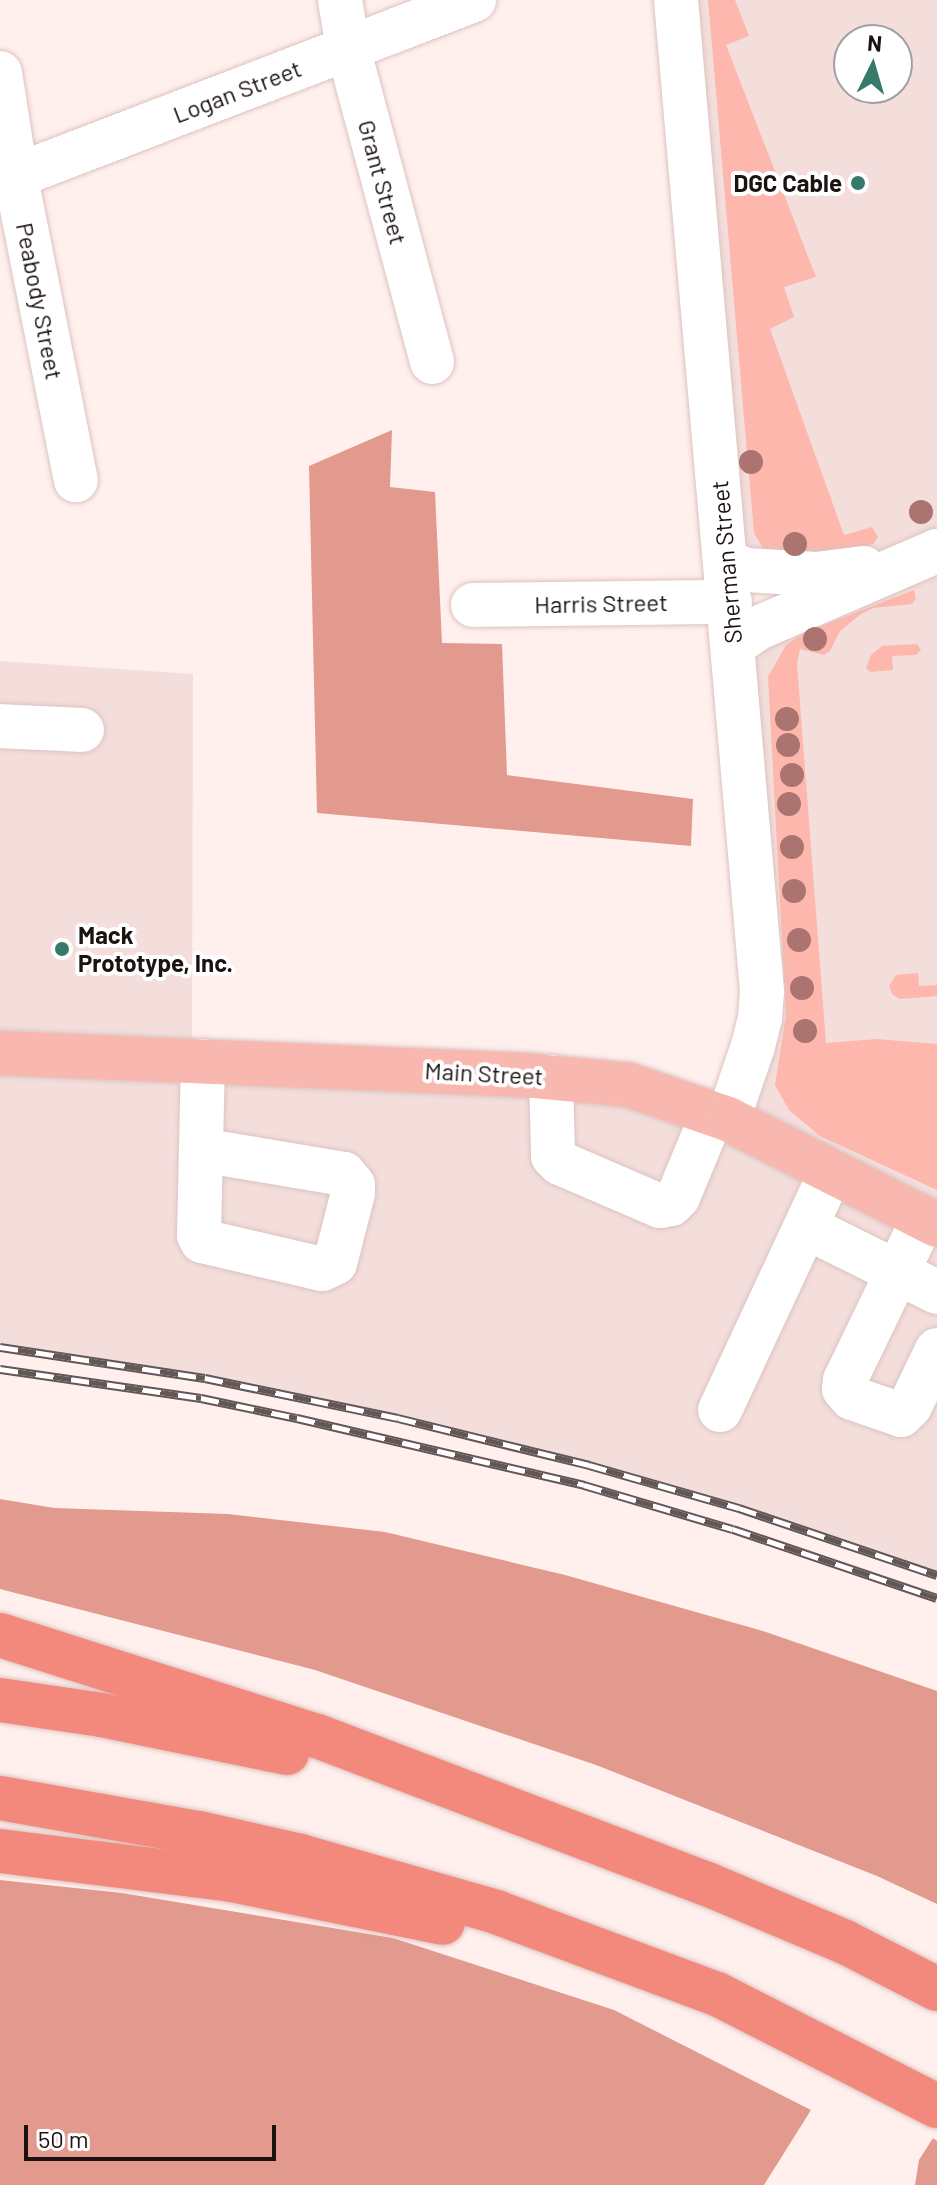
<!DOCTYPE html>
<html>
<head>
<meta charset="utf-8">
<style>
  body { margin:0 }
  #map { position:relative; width:937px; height:2185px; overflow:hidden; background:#ffefed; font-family:Barlow,sans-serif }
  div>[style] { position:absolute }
  .built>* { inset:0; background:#f3dedc }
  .green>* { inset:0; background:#fdb7ad }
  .forest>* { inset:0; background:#e2998e }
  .roads { filter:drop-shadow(0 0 2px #dcc3bf) drop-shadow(0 0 2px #dcc3bf) }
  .minor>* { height:44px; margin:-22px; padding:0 22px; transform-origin:22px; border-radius:22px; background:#fff }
  .major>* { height:44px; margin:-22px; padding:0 22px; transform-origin:22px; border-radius:22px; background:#f8b8b0 }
  .highway>* { height:44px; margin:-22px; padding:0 22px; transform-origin:22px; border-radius:22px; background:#f3897c }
  .rail>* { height:9px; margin-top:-4.5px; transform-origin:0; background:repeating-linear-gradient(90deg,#fff 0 18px,#625756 0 36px); box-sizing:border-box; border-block:2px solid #625756 }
  .trees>* { width:24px; height:24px; margin:-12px; border-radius:50%; background:#ab7471 }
  .dots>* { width:22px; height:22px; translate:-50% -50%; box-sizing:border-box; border:4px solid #fff; border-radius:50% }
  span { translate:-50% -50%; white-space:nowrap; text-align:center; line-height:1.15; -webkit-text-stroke:8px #fff; paint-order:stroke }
  .street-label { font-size:24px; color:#1b1211 }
  .poi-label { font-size:24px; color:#1b1211; font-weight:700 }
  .right { translate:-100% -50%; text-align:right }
  .left { translate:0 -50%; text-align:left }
  .north { position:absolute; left:833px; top:24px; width:80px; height:80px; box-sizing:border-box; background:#fff; border:2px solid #a4a0a0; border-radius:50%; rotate:5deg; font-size:22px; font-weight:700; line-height:32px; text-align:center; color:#1b1211 }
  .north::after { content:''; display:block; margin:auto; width:28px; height:36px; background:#367a6c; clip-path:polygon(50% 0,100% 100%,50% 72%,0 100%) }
  .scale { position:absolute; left:24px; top:2125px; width:252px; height:36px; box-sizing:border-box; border:4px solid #1b1211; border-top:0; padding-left:10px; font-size:24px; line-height:28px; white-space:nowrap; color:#1b1211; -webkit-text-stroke:6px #fff; paint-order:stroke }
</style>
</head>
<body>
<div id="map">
  <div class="built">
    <i style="clip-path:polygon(evenodd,693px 0,937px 0,937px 538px,885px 555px,741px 549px,693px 0,849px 40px,897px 40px,897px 88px,849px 88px,849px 40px)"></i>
    <i style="clip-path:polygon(937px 551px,937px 1575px,739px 1508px,589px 1465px,398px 1418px,205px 1378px,0 1347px,0 661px,193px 674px,192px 1061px,524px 1075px,727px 1119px,753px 1046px,733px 645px)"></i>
  </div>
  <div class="green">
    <i style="clip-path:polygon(708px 0,735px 0,749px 36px,726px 45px,816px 277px,784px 287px,794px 317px,770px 329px,844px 535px,872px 527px,878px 537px,873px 544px,828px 560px,764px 550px,754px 533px)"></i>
    <i style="clip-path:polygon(914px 590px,916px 598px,912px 604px,873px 608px,861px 614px,840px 631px,830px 651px,824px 655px,800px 649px,797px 664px,826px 1043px,877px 1039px,937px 1044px,937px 1190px,820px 1136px,789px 1110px,775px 1085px,786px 1015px,768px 677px,786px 645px,806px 632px)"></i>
    <i style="clip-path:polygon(917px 644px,921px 650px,916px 655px,892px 656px,893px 670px,870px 672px,866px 668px,871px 655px,882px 646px)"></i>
    <i style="clip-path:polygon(918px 973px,919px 986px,937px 985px,937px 996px,900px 999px,893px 995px,889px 986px,896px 975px)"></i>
  </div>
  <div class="forest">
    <i style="clip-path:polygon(392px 430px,390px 487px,435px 492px,442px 643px,502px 644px,507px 775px,693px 799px,691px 846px,317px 813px,309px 466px)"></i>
    <i style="clip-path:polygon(0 1499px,54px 1508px,228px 1514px,385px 1532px,565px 1575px,763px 1631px,937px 1691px,937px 1904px,877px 1876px,596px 1765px,315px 1670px,0 1589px)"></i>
    <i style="clip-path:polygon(0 1880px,122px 1893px,393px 1938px,614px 2010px,811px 2110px,764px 2185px,0 2185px)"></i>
    <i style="clip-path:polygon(933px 2138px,937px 2141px,937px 2185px,915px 2185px,919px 2160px)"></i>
  </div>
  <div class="roads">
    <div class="minor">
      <i style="left:340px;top:0;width:49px;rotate:80.5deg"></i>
      <i style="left:348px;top:48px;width:325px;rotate:75deg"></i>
      <i style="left:676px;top:0;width:995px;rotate:85.04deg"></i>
      <i style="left:762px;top:991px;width:27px;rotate:94deg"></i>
      <i style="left:760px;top:1018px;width:29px;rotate:104deg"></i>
      <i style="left:753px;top:1046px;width:77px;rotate:108.9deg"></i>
      <i style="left:0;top:73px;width:116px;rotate:81.1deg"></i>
      <i style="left:18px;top:188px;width:298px;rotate:78.8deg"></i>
      <i style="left:0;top:182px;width:508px;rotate:-21.01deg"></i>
      <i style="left:726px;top:561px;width:21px;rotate:25deg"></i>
      <i style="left:745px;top:570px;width:71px;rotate:3.2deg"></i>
      <i style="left:816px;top:574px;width:48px;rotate:-7.1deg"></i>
      <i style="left:473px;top:605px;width:257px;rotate:-0.7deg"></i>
      <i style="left:733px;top:645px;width:30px;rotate:-34deg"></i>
      <i style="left:758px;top:628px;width:195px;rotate:-23.3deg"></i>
      <i style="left:0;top:726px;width:82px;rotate:2.8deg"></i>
      <i style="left:551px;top:1077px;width:79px;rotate:88.5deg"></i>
      <i style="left:553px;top:1156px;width:10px;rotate:45deg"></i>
      <i style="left:560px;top:1163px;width:109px;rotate:23.3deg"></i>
      <i style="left:660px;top:1206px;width:11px;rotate:-10deg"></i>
      <i style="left:671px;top:1204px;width:10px;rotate:-45deg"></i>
      <i style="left:678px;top:1197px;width:91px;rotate:-67.4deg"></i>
      <i style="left:201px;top:1150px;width:145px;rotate:9.5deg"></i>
      <i style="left:344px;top:1174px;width:14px;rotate:51deg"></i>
      <i style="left:353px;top:1185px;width:8px;rotate:90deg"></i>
      <i style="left:353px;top:1193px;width:72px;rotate:104.4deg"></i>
      <i style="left:335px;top:1263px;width:14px;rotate:155deg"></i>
      <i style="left:322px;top:1269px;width:123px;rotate:-166.9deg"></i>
      <i style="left:202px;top:1241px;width:7px;rotate:-117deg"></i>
      <i style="left:199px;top:1235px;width:174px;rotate:-88.7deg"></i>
      <i style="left:923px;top:1219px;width:179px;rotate:115.8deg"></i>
      <i style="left:845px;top:1380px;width:9px;rotate:96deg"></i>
      <i style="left:844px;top:1389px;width:12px;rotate:48deg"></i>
      <i style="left:852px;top:1398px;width:52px;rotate:19.1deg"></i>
      <i style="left:901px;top:1415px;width:13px;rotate:-45deg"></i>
      <i style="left:910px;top:1406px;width:62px;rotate:-64.3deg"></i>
      <i style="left:806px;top:1227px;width:146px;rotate:26.4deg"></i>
      <i style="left:720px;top:1410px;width:263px;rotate:-65deg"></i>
    </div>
    <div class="major">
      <i style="left:0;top:1053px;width:524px;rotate:2.4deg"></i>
      <i style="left:524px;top:1075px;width:105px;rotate:5.4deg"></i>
      <i style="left:629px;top:1085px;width:105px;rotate:19deg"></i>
      <i style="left:728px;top:1119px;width:234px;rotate:26.9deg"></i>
    </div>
    <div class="highway">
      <i style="left:0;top:1635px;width:333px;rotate:17.7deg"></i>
      <i style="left:317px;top:1736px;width:417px;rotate:20.8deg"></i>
      <i style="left:707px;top:1884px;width:150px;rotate:22.8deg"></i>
      <i style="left:845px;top:1942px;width:103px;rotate:27.1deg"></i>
      <i style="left:0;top:1700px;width:103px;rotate:8.4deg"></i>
      <i style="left:102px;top:1715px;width:189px;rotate:11.6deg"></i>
      <i style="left:0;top:1798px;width:202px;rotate:10deg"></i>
      <i style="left:199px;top:1833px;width:104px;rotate:12.8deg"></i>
      <i style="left:300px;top:1856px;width:204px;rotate:15.9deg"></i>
      <i style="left:496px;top:1912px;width:236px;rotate:20.4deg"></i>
      <i style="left:717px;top:1994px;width:247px;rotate:27deg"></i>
      <i style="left:0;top:1851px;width:234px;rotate:7.1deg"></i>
      <i style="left:232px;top:1880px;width:215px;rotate:11.5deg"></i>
    </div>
  </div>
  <div class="rail">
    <i style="left:0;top:1347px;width:207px;rotate:8.6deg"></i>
    <i style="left:205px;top:1378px;width:197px;rotate:11.7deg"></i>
    <i style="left:398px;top:1418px;width:197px;rotate:13.8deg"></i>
    <i style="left:589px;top:1465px;width:156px;rotate:16deg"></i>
    <i style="left:739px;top:1508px;width:209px;rotate:18.7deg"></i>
    <i style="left:0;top:1369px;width:203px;rotate:8.2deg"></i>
    <i style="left:201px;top:1398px;width:98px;rotate:11.8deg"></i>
    <i style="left:297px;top:1418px;width:295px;rotate:13.1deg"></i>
    <i style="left:584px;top:1485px;width:155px;rotate:16.5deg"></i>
    <i style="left:733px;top:1529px;width:215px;rotate:18.7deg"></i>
  </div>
  <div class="trees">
    <i style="left:751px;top:462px"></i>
    <i style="left:921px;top:512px"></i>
    <i style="left:795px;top:544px"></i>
    <i style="left:815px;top:639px"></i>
    <i style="left:787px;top:719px"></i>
    <i style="left:788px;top:745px"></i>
    <i style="left:792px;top:775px"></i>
    <i style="left:789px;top:804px"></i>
    <i style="left:792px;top:847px"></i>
    <i style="left:794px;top:891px"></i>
    <i style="left:799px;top:940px"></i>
    <i style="left:802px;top:988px"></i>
    <i style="left:805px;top:1031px"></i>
  </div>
  <div class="dots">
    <i style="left:858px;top:183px;background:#367a6c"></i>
    <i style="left:62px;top:949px;background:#367a6c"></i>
  </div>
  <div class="street-label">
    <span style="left:237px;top:91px;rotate:-21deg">Logan Street</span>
    <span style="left:383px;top:182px;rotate:75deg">Grant Street</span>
    <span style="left:40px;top:301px;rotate:79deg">Peabody Street</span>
    <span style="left:726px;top:562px;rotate:-95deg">Sherman Street</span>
    <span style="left:601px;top:603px;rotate:-1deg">Harris Street</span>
    <span style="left:484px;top:1073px;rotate:3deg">Main Street</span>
  </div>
  <div class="poi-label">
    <span class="right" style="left:842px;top:183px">DGC Cable</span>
    <span class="left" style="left:78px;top:949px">Mack<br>Prototype, Inc.</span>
  </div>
  <div class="north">N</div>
  <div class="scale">50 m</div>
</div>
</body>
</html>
